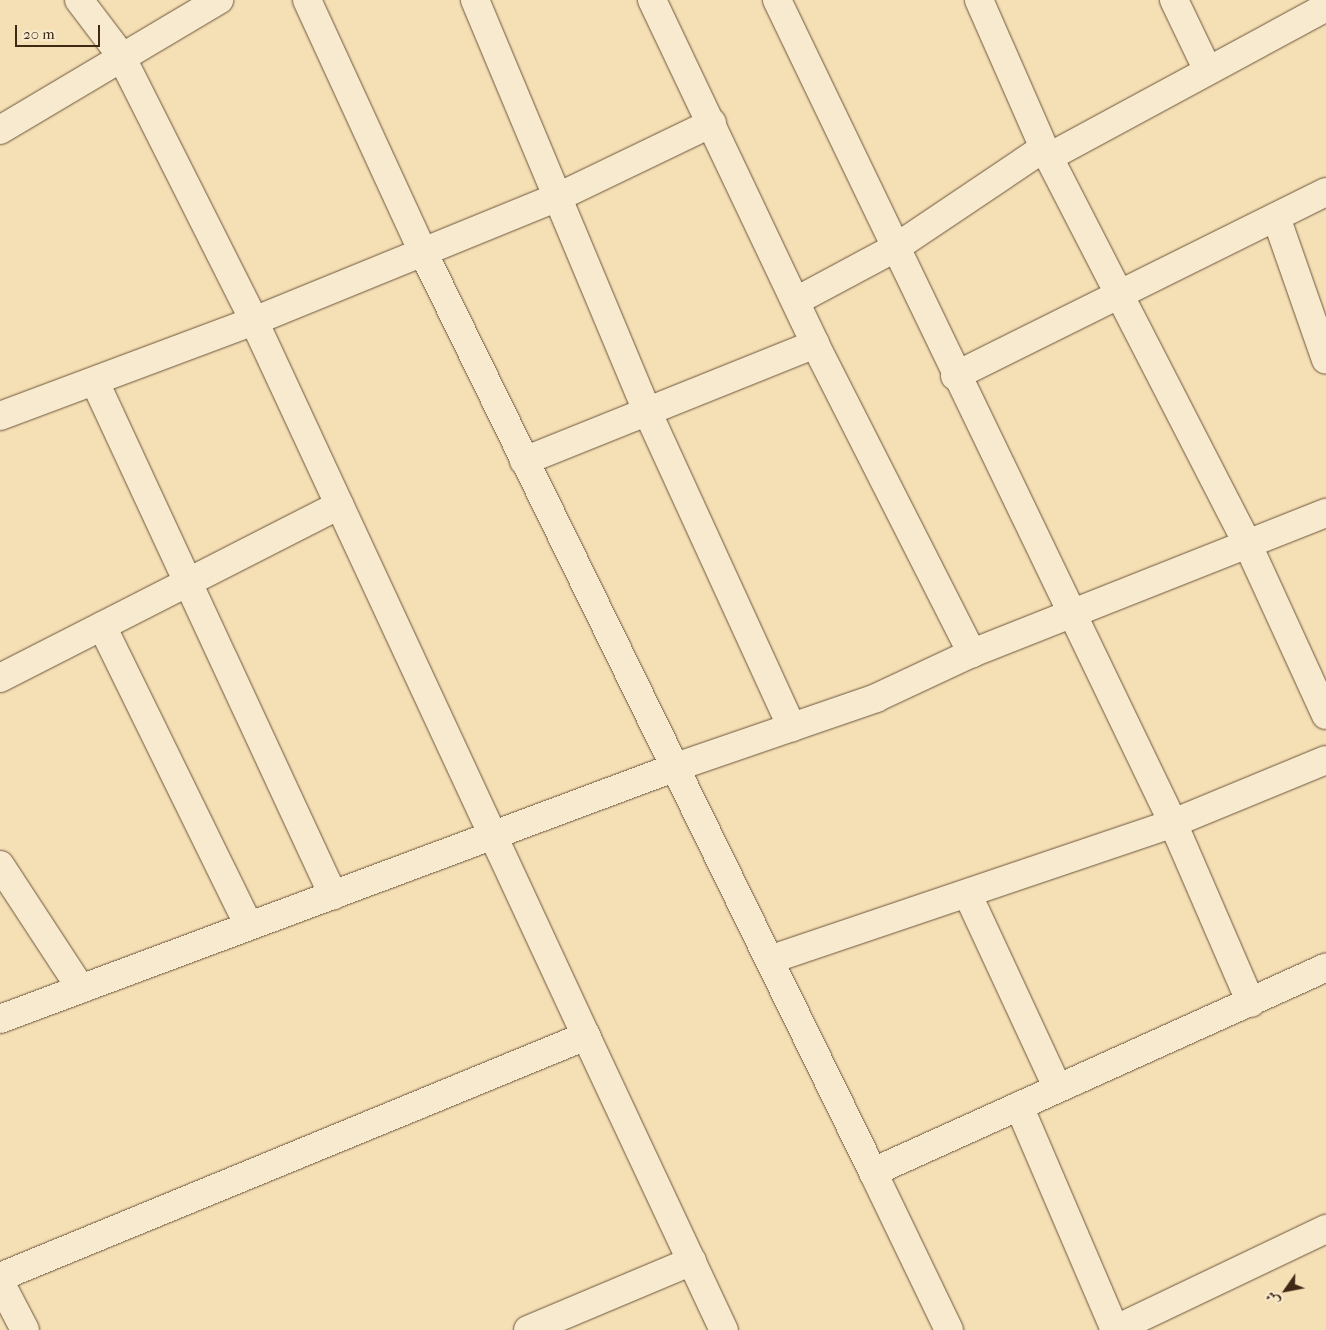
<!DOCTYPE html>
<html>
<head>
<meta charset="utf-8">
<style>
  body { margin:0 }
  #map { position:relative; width:1326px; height:1330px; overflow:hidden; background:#f5dfb4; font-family:"IM FELL French Canon",Amiri,serif }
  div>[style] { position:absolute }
  .roads { filter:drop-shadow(0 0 1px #6c563d) drop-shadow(0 0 1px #6c563d) }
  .minor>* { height:28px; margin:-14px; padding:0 14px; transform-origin:14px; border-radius:14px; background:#f8eace }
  span { translate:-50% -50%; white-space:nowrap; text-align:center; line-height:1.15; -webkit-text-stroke:4.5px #f8eace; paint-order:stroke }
  .north { position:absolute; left:1261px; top:1265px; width:50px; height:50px; -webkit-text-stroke:4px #f8eace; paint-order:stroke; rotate:237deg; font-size:14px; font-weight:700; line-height:20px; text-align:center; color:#3f2915 }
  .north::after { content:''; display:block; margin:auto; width:18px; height:22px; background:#3f2915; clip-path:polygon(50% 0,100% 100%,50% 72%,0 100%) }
  .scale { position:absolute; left:15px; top:25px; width:85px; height:22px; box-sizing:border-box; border:2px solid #3f2915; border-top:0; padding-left:6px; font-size:15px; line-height:18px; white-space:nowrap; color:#3f2915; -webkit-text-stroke:4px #f8eace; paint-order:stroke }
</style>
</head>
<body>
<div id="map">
  <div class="roads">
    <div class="minor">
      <i style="left:79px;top:0;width:68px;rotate:52.8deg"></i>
      <i style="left:120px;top:54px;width:299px;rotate:63.3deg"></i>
      <i style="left:254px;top:321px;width:788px;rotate:65.09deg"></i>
      <i style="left:307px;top:0;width:277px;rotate:65.3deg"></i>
      <i style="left:423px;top:252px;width:1024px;rotate:63.94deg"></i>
      <i style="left:475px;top:0;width:446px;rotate:67.3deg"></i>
      <i style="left:647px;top:411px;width:348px;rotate:65.4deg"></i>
      <i style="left:652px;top:0;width:381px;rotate:64.6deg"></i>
      <i style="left:815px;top:344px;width:347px;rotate:63.1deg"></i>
      <i style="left:777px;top:0;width:913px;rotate:64.3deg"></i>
      <i style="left:1173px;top:823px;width:196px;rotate:66.6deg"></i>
      <i style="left:979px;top:0;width:162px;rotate:66.3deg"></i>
      <i style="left:1044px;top:148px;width:446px;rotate:62.8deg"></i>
      <i style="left:1248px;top:545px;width:187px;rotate:65.4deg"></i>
      <i style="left:1174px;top:0;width:76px;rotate:64.4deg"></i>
      <i style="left:0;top:130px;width:255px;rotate:-30.7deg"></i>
      <i style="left:1049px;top:157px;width:315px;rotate:-28.4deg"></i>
      <i style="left:1276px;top:217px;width:151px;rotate:70.7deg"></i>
      <i style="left:796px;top:301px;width:112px;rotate:-28.2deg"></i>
      <i style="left:895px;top:248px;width:179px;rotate:-33.9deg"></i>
      <i style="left:955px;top:376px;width:414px;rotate:-26.4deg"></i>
      <i style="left:95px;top:382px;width:566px;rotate:65.11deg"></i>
      <i style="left:0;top:416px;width:271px;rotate:-20.5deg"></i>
      <i style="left:254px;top:321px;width:328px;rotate:-22.2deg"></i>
      <i style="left:558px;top:197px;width:171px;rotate:-25.7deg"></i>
      <i style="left:524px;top:461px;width:314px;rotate:-21.9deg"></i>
      <i style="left:102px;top:626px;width:334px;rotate:63.9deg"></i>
      <i style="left:0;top:678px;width:381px;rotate:-27deg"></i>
      <i style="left:0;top:865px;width:148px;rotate:56.8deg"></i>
      <i style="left:968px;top:895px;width:212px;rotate:65.1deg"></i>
      <i style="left:772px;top:959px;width:423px;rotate:-18.7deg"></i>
      <i style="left:1173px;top:823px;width:165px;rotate:-22.4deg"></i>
      <i style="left:0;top:1019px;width:721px;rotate:-20.44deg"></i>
      <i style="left:676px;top:767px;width:212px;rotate:-19deg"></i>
      <i style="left:876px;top:698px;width:106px;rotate:-25.1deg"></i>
      <i style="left:972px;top:653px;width:381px;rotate:-21.6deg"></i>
      <i style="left:1019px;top:1106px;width:244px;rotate:66.8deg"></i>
      <i style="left:0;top:1277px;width:634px;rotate:-22.36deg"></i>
      <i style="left:586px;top:1036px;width:325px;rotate:64.9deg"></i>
      <i style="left:0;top:1282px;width:54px;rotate:62.5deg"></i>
      <i style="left:528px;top:1330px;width:178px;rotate:-22.8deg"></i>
      <i style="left:949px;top:1330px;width:175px;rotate:-115.7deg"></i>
      <i style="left:873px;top:1172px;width:497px;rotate:-24.3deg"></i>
      <i style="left:1114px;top:1330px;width:235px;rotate:-25.5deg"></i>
    </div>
  </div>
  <div class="north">ش</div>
  <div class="scale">20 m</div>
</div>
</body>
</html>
